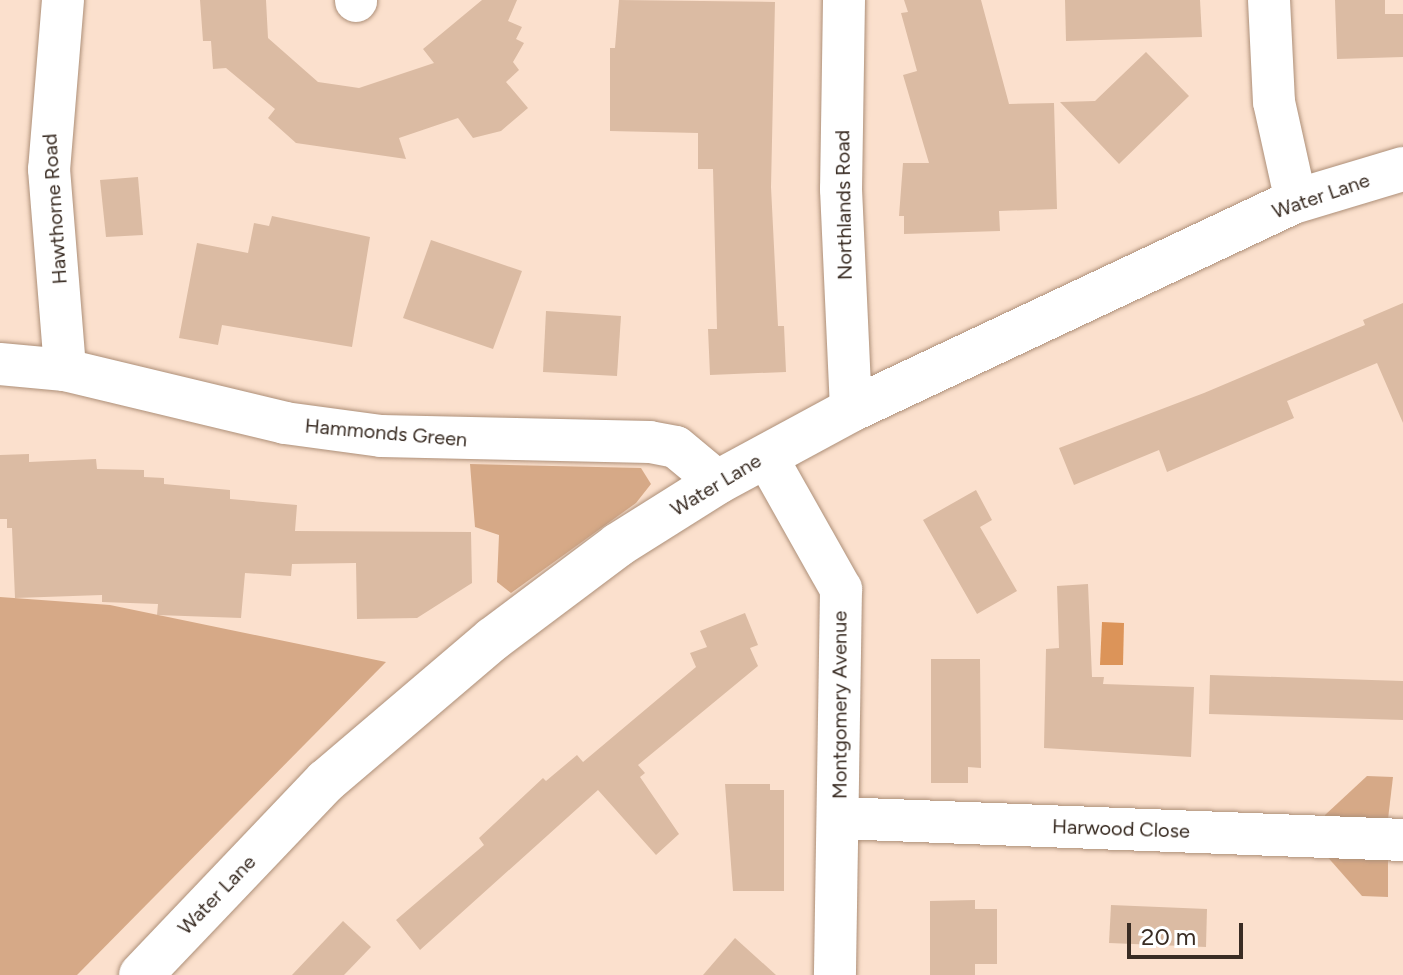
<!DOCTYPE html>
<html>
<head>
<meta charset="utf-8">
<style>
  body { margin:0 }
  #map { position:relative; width:1403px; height:975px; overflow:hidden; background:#fbe0cd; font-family:Figtree,sans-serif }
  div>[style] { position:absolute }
  .green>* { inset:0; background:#d6a987 }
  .water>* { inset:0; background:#dc9459 }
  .building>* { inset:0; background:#dbbba3 }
  .roads { filter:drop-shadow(0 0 2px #ad8f78) drop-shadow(0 0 2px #ad8f78) }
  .street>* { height:42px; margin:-21px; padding:0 21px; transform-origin:21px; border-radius:21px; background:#fff }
  .secondary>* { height:44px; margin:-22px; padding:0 22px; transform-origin:22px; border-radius:22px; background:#fff }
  span { translate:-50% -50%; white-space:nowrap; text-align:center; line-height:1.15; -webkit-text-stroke:8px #fff; paint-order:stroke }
  .street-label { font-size:20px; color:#392c23 }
  .scale { position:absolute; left:1127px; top:923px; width:116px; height:36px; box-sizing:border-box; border:4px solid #392c23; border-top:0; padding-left:10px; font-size:24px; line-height:28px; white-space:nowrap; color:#392c23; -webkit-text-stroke:6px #fff; paint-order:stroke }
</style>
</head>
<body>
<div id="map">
  <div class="green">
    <i style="clip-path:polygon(470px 464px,641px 468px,651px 484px,636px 503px,511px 593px,497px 582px,499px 535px,475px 527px)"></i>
    <i style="clip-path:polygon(0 597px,110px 605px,386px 662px,77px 975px,0 975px)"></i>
    <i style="clip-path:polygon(1367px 776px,1393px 777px,1388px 819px,1325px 822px,1325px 815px)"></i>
    <i style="clip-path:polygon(1324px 853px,1388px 855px,1388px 897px,1362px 896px)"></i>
  </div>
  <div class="water">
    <i style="clip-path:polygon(1102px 622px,1124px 623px,1123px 665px,1100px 665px)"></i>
  </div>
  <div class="building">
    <i style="clip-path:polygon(200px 0,266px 0,268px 38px,318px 82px,359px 88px,434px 63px,423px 49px,482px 0,517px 0,508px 21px,522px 27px,516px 39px,524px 43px,513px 62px,519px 70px,506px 82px,528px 108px,501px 131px,473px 138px,458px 118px,399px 138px,406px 159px,296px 143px,268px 118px,275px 109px,226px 68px,213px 69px,211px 41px,203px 41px)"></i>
    <i style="clip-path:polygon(619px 0,775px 2px,771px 187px,778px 326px,784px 326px,786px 372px,710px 375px,708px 329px,717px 329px,713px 169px,698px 169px,698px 133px,610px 131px,610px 48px,615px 48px)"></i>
    <i style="clip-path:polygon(904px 0,981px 0,1009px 104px,1054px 103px,1057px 209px,999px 211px,1000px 231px,904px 234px,904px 216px,899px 216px,903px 163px,929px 163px,903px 75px,917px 71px,901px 13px,908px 12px)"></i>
    <i style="clip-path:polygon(1065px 0,1200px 0,1202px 37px,1066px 41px)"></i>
    <i style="clip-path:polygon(1335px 0,1385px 0,1385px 14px,1403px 14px,1403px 57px,1337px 59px)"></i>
    <i style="clip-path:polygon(1146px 52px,1189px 96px,1119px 164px,1060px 102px,1095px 101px)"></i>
    <i style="clip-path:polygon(138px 177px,143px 235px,106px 237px,100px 180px)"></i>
    <i style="clip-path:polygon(272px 216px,370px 237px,352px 347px,222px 325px,218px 345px,179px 338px,197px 243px,248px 253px,254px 223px,269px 226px)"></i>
    <i style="clip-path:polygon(431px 240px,522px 271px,493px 349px,403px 318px)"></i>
    <i style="clip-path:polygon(1403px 303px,1403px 423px,1377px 363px,1287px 401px,1294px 418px,1167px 472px,1159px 450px,1074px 485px,1059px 448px,1204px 393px,1365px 325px,1363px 320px)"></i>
    <i style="clip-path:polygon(546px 311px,621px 316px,617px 376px,543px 372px)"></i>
    <i style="clip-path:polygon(29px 454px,29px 462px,96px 459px,97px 469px,144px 470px,144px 477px,164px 478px,164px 484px,230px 490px,230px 499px,297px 505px,295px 531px,471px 532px,472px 583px,417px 618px,357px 619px,356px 563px,292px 564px,291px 576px,245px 573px,241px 618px,157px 615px,158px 604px,102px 602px,102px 595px,15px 598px,12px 528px,7px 528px,7px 519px,0 519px,0 455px)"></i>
    <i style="clip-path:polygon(976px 490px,992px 520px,980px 527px,1017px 591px,977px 614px,923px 520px)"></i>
    <i style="clip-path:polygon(1088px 584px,1092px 677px,1104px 677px,1103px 684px,1194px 687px,1191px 757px,1044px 748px,1046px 649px,1059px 648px,1057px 586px)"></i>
    <i style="clip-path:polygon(745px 613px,758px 645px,750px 648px,758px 666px,638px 765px,645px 773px,640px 777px,679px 834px,656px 855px,598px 790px,420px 950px,396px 920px,484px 845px,479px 838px,543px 778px,546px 781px,577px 755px,583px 762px,696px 667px,690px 653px,707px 647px,700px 631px)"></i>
    <i style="clip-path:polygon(931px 659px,980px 659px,981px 768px,968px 767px,968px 783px,931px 783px)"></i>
    <i style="clip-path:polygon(1210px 675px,1403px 681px,1403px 720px,1209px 714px)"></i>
    <i style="clip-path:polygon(725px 784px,770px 784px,770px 790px,784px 790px,784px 891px,733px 891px)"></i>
    <i style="clip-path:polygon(975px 900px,975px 909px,997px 909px,997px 964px,975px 964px,975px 975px,930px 975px,930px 901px)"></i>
    <i style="clip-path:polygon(1111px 905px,1207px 909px,1206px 947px,1109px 943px)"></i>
    <i style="clip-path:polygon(343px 921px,371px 947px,344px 975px,292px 975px)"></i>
    <i style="clip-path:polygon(735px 938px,776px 975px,703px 975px)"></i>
  </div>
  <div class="roads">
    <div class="street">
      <i style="left:63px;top:0;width:170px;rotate:94.7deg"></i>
      <i style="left:49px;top:169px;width:202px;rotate:85.4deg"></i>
      <i style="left:844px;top:0;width:189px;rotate:90.9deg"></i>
      <i style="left:841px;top:189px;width:221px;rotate:87.4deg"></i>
      <i style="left:1269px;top:0;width:102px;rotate:87.2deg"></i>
      <i style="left:1274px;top:102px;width:101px;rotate:77.5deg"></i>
      <i style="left:356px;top:1px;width:1px;rotate:-90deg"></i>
      <i style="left:0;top:364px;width:65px;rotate:5.3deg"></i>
      <i style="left:65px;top:370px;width:226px;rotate:13.5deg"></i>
      <i style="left:285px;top:423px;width:97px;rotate:7.7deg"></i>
      <i style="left:381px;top:436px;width:269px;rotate:1.3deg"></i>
      <i style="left:650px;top:442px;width:26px;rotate:11deg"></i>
      <i style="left:676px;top:447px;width:55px;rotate:39.8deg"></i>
      <i style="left:766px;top:456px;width:153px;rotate:60.6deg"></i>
      <i style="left:841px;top:589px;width:386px;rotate:90.9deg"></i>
      <i style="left:839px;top:818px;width:564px;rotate:2.23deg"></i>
    </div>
    <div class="secondary">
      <i style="left:141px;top:975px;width:268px;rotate:-46.4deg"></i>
      <i style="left:326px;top:781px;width:219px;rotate:-40.4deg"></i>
      <i style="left:493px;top:639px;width:156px;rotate:-36.9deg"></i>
      <i style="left:618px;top:545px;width:118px;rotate:-32.2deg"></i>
      <i style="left:718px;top:482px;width:151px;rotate:-28.4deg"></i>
      <i style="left:851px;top:410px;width:492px;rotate:-25.2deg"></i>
      <i style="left:1296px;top:201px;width:112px;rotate:-16.7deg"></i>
    </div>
  </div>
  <div class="street-label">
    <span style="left:1321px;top:196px;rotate:-19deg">Water Lane</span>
    <span style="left:844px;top:205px;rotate:-91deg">Northlands Road</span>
    <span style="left:55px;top:209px;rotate:-94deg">Hawthorne Road</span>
    <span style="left:386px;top:433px;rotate:5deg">Hammonds Green</span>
    <span style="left:716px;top:485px;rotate:-31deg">Water Lane</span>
    <span style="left:840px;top:705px;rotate:-90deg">Montgomery Avenue</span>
    <span style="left:1121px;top:829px;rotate:2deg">Harwood Close</span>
    <span style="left:217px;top:895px;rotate:-46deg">Water Lane</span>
  </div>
  <div class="scale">20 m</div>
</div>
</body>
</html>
